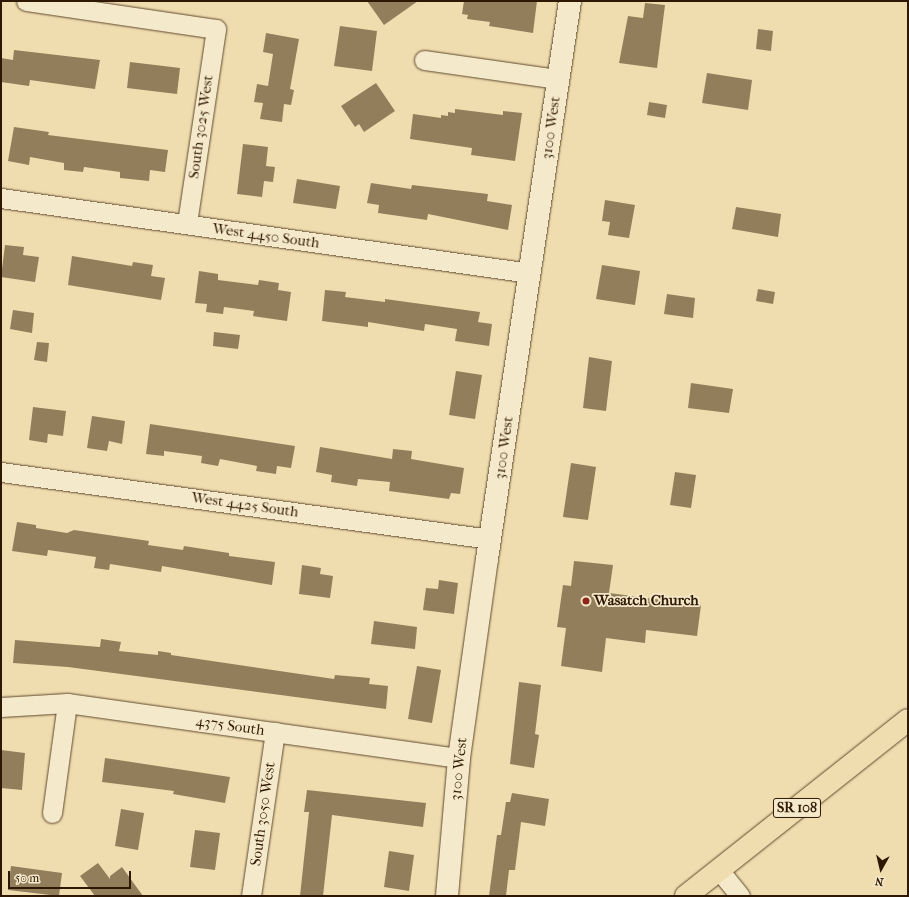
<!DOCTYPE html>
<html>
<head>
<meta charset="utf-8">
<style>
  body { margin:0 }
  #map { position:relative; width:909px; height:897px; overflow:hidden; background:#f0ddaf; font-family:"IM FELL French Canon",serif }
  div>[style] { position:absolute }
  .building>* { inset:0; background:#937e5c }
  .roads { filter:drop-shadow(0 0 1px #5f492e) drop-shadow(0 0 1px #5f492e) }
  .minor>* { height:19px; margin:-9.5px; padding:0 9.5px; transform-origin:9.5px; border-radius:9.5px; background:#f5e9cb }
  .tertiary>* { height:22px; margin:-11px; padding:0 11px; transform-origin:11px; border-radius:11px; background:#f5e9cb }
  .primary>* { height:22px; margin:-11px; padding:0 11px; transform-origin:11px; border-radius:11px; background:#f0ddaf }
  .dots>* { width:11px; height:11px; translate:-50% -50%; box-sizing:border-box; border:2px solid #f5e9cb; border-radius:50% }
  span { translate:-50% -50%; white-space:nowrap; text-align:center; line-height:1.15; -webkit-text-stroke:3.5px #f5e9cb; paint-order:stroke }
  .shield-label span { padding:1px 3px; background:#f5e9cb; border:1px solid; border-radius:3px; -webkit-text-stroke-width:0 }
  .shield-label { font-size:14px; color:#2f1803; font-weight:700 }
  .street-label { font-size:15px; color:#2f1803 }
  .poi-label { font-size:15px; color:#2f1803; font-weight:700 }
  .left { translate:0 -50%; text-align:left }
  .frame { position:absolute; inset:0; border:2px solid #2f1803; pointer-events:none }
  .north { position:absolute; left:861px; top:849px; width:40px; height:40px; -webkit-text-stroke:3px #f5e9cb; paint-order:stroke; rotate:188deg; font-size:11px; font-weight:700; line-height:16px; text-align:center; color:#2f1803 }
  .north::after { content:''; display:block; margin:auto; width:14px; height:18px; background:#2f1803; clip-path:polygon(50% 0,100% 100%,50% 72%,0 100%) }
  .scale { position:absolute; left:8px; top:871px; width:123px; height:18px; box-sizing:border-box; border:2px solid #2f1803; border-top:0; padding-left:5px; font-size:12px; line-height:14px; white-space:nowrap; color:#2f1803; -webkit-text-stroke:3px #f5e9cb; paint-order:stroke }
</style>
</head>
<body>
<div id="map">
  <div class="building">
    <i style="clip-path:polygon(367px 1px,418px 1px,384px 25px)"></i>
    <i style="clip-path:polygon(464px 1px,537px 1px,533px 33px,489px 26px,490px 22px,467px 19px,468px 15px,462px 14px)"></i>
    <i style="clip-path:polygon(645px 3px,665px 5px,657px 68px,619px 63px,628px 16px,643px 18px)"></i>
    <i style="clip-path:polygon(340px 26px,377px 31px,372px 71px,334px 66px)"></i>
    <i style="clip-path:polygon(758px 29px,773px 31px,771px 51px,756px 49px)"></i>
    <i style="clip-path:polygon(266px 33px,299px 39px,290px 89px,294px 90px,291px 105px,284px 104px,282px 122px,260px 119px,263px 103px,254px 102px,257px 84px,268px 86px,273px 54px,263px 52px)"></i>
    <i style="clip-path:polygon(14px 50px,100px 60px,95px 89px,30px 80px,29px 86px,1px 82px,1px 58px,13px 60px)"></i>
    <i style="clip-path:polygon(130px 62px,180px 68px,177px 94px,127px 88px)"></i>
    <i style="clip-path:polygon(707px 73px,752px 80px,748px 110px,702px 103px)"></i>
    <i style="clip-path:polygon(376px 83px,395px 111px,364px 132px,359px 124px,355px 127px,341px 106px)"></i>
    <i style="clip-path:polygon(649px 102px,667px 105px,665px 118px,647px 115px)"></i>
    <i style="clip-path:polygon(455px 109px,503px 115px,503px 111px,522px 113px,515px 161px,471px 155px,472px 148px,410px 139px,413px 114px,441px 118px,441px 115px,448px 116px,448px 112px,455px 113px)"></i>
    <i style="clip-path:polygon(14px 127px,49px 132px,48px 135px,168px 150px,165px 172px,150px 170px,149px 181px,120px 178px,120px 172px,84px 167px,83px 172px,64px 170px,64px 163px,30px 157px,29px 165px,8px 161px)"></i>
    <i style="clip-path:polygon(243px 144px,268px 147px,266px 166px,275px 167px,273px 182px,264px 181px,262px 197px,237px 194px)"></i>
    <i style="clip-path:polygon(297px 179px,340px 186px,336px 209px,293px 203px)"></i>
    <i style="clip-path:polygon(371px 183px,411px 189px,412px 185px,488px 194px,487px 201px,512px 205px,508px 230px,428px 214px,427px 220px,378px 213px,379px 205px,367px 203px)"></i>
    <i style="clip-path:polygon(605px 200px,635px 205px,629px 238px,608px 235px,610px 222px,602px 221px)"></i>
    <i style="clip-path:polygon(736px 207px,781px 214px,778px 237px,732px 229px)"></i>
    <i style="clip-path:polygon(5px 245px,24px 247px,23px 255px,39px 257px,35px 282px,1px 277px)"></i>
    <i style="clip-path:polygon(72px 256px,132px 266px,133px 262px,153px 265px,151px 276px,165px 278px,161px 300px,68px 285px)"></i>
    <i style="clip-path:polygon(602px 265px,640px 271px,635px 305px,596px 299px)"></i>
    <i style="clip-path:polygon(199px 271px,218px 274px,218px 280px,258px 285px,259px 280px,279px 283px,278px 290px,291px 292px,287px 321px,253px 316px,254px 311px,224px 307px,223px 314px,206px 312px,207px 304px,195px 303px)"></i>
    <i style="clip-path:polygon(758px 289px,775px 292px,773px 304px,756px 301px)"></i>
    <i style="clip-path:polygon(325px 290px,346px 292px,345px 297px,385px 302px,385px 299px,480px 312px,478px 322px,492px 324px,489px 346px,455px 341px,457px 329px,425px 324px,424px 331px,368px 322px,368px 327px,322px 321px)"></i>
    <i style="clip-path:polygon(667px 294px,695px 298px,693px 318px,664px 314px)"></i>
    <i style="clip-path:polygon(13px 310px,34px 313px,32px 333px,10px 329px)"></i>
    <i style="clip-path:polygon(214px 332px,240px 335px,238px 349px,213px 346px)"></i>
    <i style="clip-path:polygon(37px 342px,49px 343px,47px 362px,34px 360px)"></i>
    <i style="clip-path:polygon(589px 357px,612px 361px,606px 411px,583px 408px)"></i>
    <i style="clip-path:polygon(456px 371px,482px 375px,475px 419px,449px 415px)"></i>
    <i style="clip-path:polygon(691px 383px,733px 389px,729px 413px,688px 408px)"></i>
    <i style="clip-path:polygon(33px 407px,66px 411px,63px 436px,48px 434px,47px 443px,29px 440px)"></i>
    <i style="clip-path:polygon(92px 416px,125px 421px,122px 444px,109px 441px,107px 451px,87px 448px)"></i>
    <i style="clip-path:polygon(150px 424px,295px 446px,291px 468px,277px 466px,276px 474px,256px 471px,257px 466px,220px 459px,218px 466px,201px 463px,202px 456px,164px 451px,164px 456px,146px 454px)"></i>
    <i style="clip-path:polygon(320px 447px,392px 459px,393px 449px,412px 451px,411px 459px,464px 468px,460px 494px,451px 493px,449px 499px,389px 491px,390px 482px,358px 479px,357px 486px,331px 482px,332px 475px,316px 472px)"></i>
    <i style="clip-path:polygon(571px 463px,596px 467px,588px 520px,563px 517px)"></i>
    <i style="clip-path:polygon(675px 472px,696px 475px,691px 508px,670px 505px)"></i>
    <i style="clip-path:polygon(17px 522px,36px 525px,36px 528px,67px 533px,74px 530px,149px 541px,148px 545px,183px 550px,184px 546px,229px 553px,229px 556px,275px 562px,272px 585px,162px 566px,161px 572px,110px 564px,109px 570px,94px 568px,96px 557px,48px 550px,47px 556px,12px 551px)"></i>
    <i style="clip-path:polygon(574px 561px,613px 565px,609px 593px,701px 605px,697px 636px,646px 630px,645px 643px,606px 638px,602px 672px,561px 666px,566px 628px,557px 627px,563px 585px,571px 586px)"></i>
    <i style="clip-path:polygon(302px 565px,321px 568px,320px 574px,333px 576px,330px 598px,299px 594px)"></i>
    <i style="clip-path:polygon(439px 580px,458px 583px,454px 614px,423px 610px,426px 588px,438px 589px)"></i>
    <i style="clip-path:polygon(374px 621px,417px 627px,415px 649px,371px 644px)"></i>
    <i style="clip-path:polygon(101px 639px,121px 642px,119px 651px,158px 655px,158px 651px,171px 653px,171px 655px,334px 679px,335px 675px,370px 678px,369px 684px,388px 686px,386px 709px,68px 667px,13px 663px,15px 640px,100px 647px)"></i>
    <i style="clip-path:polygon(417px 666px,441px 670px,432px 723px,408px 719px)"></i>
    <i style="clip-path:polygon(519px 682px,541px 685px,535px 734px,539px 735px,534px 768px,510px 764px)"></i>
    <i style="clip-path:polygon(1px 750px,25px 753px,22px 790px,1px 788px)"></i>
    <i style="clip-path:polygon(105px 758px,230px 777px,225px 803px,173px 794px,174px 791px,102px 782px)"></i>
    <i style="clip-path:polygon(307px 790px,426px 803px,423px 827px,332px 815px,323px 896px,300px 896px,309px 812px,304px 812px)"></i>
    <i style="clip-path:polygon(512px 793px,549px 799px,545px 826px,521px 822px,515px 870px,509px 870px,506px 896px,489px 896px,497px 835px,501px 835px,506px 802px,510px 802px)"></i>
    <i style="clip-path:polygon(121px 809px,144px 813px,138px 850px,115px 846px)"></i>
    <i style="clip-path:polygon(195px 830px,220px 833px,215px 870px,190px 867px)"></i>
    <i style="clip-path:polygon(389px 851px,414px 855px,409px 891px,384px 887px)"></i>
    <i style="clip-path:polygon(98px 863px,110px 879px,110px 876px,122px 867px,143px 896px,95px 896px,80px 876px)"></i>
    <i style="clip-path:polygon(11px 866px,62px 873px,59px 896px,8px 890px)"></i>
  </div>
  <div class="roads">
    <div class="minor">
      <i style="left:26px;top:1px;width:192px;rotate:8.4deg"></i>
      <i style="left:216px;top:29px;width:197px;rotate:98.5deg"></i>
      <i style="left:424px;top:60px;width:135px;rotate:8.1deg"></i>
      <i style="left:1px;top:198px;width:534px;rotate:8.07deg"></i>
      <i style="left:1px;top:472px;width:494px;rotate:7.8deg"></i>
      <i style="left:1px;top:707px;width:66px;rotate:-3.5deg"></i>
      <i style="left:67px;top:703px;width:396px;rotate:8deg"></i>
      <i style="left:52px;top:813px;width:111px;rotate:-82.2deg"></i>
      <i style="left:719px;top:870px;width:33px;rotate:51deg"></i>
      <i style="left:251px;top:896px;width:166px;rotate:-81.7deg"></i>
    </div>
    <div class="tertiary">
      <i style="left:447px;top:896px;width:139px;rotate:-85deg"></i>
      <i style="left:459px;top:758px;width:201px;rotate:-82deg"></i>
      <i style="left:487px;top:559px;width:564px;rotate:-81.54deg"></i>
    </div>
    <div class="primary">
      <i style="left:686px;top:896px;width:283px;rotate:-38.4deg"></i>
    </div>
  </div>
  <div class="dots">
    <i style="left:586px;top:601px;background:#8f2418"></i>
  </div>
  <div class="shield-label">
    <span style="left:797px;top:808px">SR 108</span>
  </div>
  <div class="street-label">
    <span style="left:201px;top:127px;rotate:-82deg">South 3025 West</span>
    <span style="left:551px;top:128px;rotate:-82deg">3100 West</span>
    <span style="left:266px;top:236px;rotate:8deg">West 4450 South</span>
    <span style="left:504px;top:448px;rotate:-82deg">3100 West</span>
    <span style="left:245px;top:505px;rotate:8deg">West 4425 South</span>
    <span style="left:230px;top:726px;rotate:8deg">4375 South</span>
    <span style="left:459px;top:769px;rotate:-84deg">3100 West</span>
    <span style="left:263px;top:814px;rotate:-82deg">South 3050 West</span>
  </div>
  <div class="poi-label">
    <span class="left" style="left:594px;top:601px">Wasatch Church</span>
  </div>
  <div class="frame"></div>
  <div class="north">N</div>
  <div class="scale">50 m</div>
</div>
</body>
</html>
